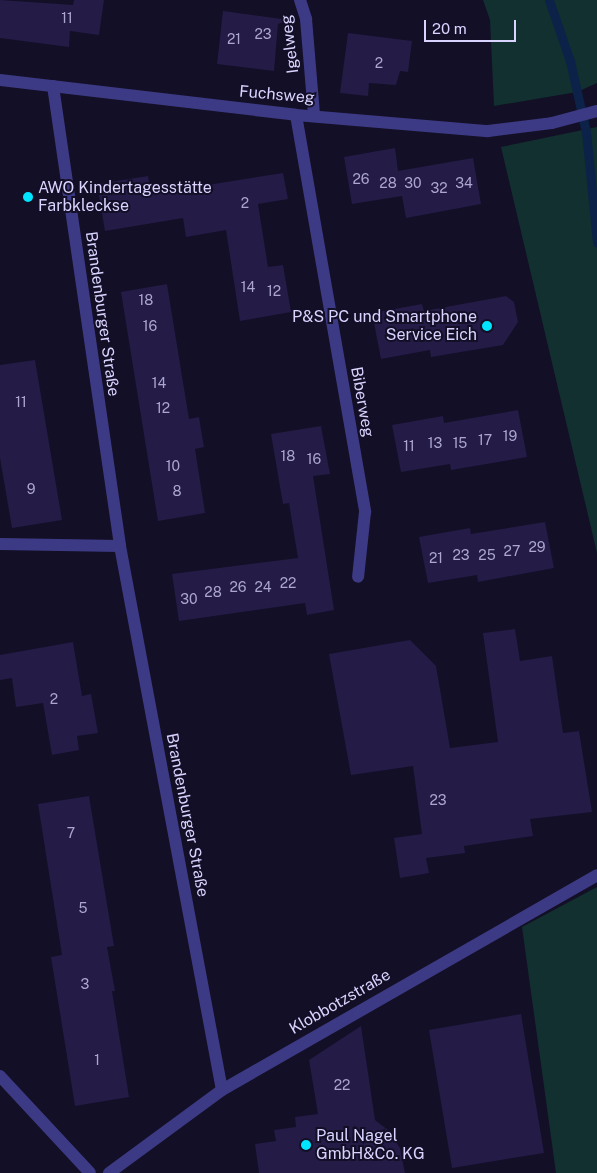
<!DOCTYPE html>
<html>
<head>
<meta charset="utf-8">
<style>
  body { margin:0 }
  #map { position:relative; width:597px; height:1173px; overflow:hidden; background:#130f26; font-family:"Public Sans",sans-serif }
  div>[style] { position:absolute }
  .green>* { inset:0; background:#12302f }
  .stream>* { height:9px; margin:-4.5px; padding:0 4.5px; transform-origin:4.5px; border-radius:4.5px; background:#0c2248 }
  .building>* { inset:0; background:#241b47 }
  .minor>* { height:12px; margin:-6px; padding:0 6px; transform-origin:6px; border-radius:6px; background:#3d3a85 }
  .dots>* { width:14px; height:14px; translate:-50% -50%; box-sizing:border-box; border:2px solid #130f26; border-radius:50% }
  span { translate:-50% -50%; white-space:nowrap; text-align:center; line-height:1.15; -webkit-text-stroke:4px #130f26; paint-order:stroke }
  .number-label { font-size:14px; color:#aca6d1 }
  .number-label span { -webkit-text-stroke-width:0 }
  .street-label { font-size:16px; color:#d9d4ff }
  .poi-label { font-size:16px; color:#d9d4ff }
  .left { translate:0 -50%; text-align:left }
  .right { translate:-100% -50%; text-align:right }
  .scale { position:absolute; left:424px; top:20px; width:92px; height:22px; box-sizing:border-box; border:2px solid #d9d4ff; border-top:0; padding-left:6px; font-size:15px; line-height:18px; white-space:nowrap; color:#d9d4ff; -webkit-text-stroke:4px #130f26; paint-order:stroke }
</style>
</head>
<body>
<div id="map">
  <div class="green">
    <i style="clip-path:polygon(483px 0,597px 0,597px 83px,577px 92px,494px 106px,490px 20px)"></i>
    <i style="clip-path:polygon(597px 127px,597px 553px,501px 147px)"></i>
    <i style="clip-path:polygon(597px 887px,597px 1173px,556px 1173px,522px 927px)"></i>
  </div>
  <div class="stream">
    <i style="left:549px;top:0;width:65px;rotate:71deg"></i>
    <i style="left:570px;top:61px;width:73px;rotate:77.3deg"></i>
    <i style="left:586px;top:132px;width:111px;rotate:84.3deg"></i>
  </div>
  <div class="building">
    <i style="clip-path:polygon(0 0,73px 5px,74px 0,104px 0,99px 35px,70px 31px,69px 47px,0 38px)"></i>
    <i style="clip-path:polygon(223px 11px,289px 20px,278px 24px,274px 71px,217px 64px)"></i>
    <i style="clip-path:polygon(348px 33px,412px 41px,408px 72px,400px 71px,396px 85px,369px 83px,368px 96px,340px 93px)"></i>
    <i style="clip-path:polygon(395px 148px,398px 171px,473px 158px,481px 204px,406px 218px,402px 196px,352px 204px,344px 157px)"></i>
    <i style="clip-path:polygon(283px 173px,288px 199px,258px 204px,268px 267px,283px 265px,291px 312px,240px 321px,226px 230px,186px 237px,183px 218px,105px 231px,97px 184px,148px 176px,151px 194px)"></i>
    <i style="clip-path:polygon(167px 284px,189px 419px,199px 417px,204px 447px,195px 449px,205px 513px,158px 521px,121px 292px)"></i>
    <i style="clip-path:polygon(506px 296px,514px 302px,518px 322px,503px 345px,431px 357px,430px 350px,381px 359px,372px 313px,422px 304px,424px 311px)"></i>
    <i style="clip-path:polygon(35px 360px,62px 520px,12px 528px,0 458px,0 365px)"></i>
    <i style="clip-path:polygon(518px 410px,527px 457px,451px 470px,450px 464px,401px 472px,392px 425px,443px 416px,444px 423px)"></i>
    <i style="clip-path:polygon(321px 426px,330px 474px,313px 476px,334px 610px,307px 615px,305px 603px,179px 621px,172px 574px,298px 558px,289px 503px,283px 504px,271px 434px)"></i>
    <i style="clip-path:polygon(545px 522px,554px 568px,478px 582px,477px 575px,428px 583px,419px 537px,470px 528px,471px 534px)"></i>
    <i style="clip-path:polygon(515px 629px,520px 661px,552px 656px,563px 733px,579px 731px,592px 812px,530px 819px,533px 836px,464px 846px,465px 853px,426px 858px,429px 873px,400px 878px,394px 838px,422px 834px,413px 766px,351px 775px,329px 654px,410px 640px,436px 666px,450px 748px,498px 742px,483px 633px)"></i>
    <i style="clip-path:polygon(73px 642px,82px 696px,91px 694px,98px 733px,77px 736px,79px 750px,52px 755px,43px 703px,16px 707px,12px 678px,0 680px,0 655px)"></i>
    <i style="clip-path:polygon(89px 796px,114px 946px,107px 947px,115px 991px,112px 991px,129px 1097px,75px 1106px,51px 957px,62px 955px,38px 804px)"></i>
    <i style="clip-path:polygon(521px 1014px,544px 1153px,452px 1168px,429px 1030px)"></i>
    <i style="clip-path:polygon(361px 1026px,375px 1120px,388px 1130px,400px 1148px,405px 1173px,259px 1173px,255px 1144px,276px 1141px,274px 1130px,296px 1127px,295px 1117px,318px 1114px,309px 1060px)"></i>
  </div>
  <div class="minor">
    <i style="left:300px;top:0;width:20px;rotate:72deg"></i>
    <i style="left:306px;top:19px;width:96px;rotate:85.2deg"></i>
    <i style="left:0;top:80px;width:298px;rotate:6.7deg"></i>
    <i style="left:296px;top:115px;width:193px;rotate:4.8deg"></i>
    <i style="left:488px;top:131px;width:64px;rotate:-7.1deg"></i>
    <i style="left:552px;top:123px;width:47px;rotate:-14.9deg"></i>
    <i style="left:53px;top:86px;width:465px;rotate:81.7deg"></i>
    <i style="left:120px;top:546px;width:553px;rotate:79.38deg"></i>
    <i style="left:296px;top:115px;width:403px;rotate:80.1deg"></i>
    <i style="left:365px;top:512px;width:65px;rotate:96.1deg"></i>
    <i style="left:0;top:544px;width:120px;rotate:1deg"></i>
    <i style="left:0;top:1076px;width:132px;rotate:47.1deg"></i>
    <i style="left:109px;top:1173px;width:140px;rotate:-36.3deg"></i>
    <i style="left:222px;top:1090px;width:432px;rotate:-29.8deg"></i>
  </div>
  <div class="dots">
    <i style="left:28px;top:197px;background:#00e5ff"></i>
    <i style="left:487px;top:326px;background:#00e5ff"></i>
    <i style="left:306px;top:1145px;background:#00e5ff"></i>
  </div>
  <div class="number-label">
    <span style="left:67px;top:18px">11</span>
    <span style="left:263px;top:34px">23</span>
    <span style="left:234px;top:39px">21</span>
    <span style="left:379px;top:63px">2</span>
    <span style="left:361px;top:179px">26</span>
    <span style="left:388px;top:183px">28</span>
    <span style="left:413px;top:183px">30</span>
    <span style="left:464px;top:183px">34</span>
    <span style="left:439px;top:188px">32</span>
    <span style="left:245px;top:203px">2</span>
    <span style="left:248px;top:287px">14</span>
    <span style="left:274px;top:291px">12</span>
    <span style="left:146px;top:300px">18</span>
    <span style="left:150px;top:326px">16</span>
    <span style="left:159px;top:383px">14</span>
    <span style="left:21px;top:402px">11</span>
    <span style="left:163px;top:408px">12</span>
    <span style="left:510px;top:436px">19</span>
    <span style="left:485px;top:440px">17</span>
    <span style="left:435px;top:443px">13</span>
    <span style="left:460px;top:443px">15</span>
    <span style="left:409px;top:446px">11</span>
    <span style="left:288px;top:456px">18</span>
    <span style="left:314px;top:459px">16</span>
    <span style="left:173px;top:466px">10</span>
    <span style="left:31px;top:489px">9</span>
    <span style="left:177px;top:491px">8</span>
    <span style="left:537px;top:547px">29</span>
    <span style="left:512px;top:551px">27</span>
    <span style="left:461px;top:555px">23</span>
    <span style="left:487px;top:555px">25</span>
    <span style="left:436px;top:558px">21</span>
    <span style="left:288px;top:583px">22</span>
    <span style="left:238px;top:587px">26</span>
    <span style="left:263px;top:587px">24</span>
    <span style="left:213px;top:592px">28</span>
    <span style="left:189px;top:599px">30</span>
    <span style="left:54px;top:699px">2</span>
    <span style="left:438px;top:800px">23</span>
    <span style="left:71px;top:833px">7</span>
    <span style="left:83px;top:908px">5</span>
    <span style="left:85px;top:984px">3</span>
    <span style="left:97px;top:1060px">1</span>
    <span style="left:342px;top:1085px">22</span>
  </div>
  <div class="street-label">
    <span style="left:290px;top:44px;rotate:-97deg">Igelweg</span>
    <span style="left:277px;top:95px;rotate:5deg">Fuchsweg</span>
    <span style="left:102px;top:314px;rotate:82deg">Brandenburger Straße</span>
    <span style="left:362px;top:402px;rotate:80deg">Biberweg</span>
    <span style="left:187px;top:815px;rotate:79deg">Brandenburger Straße</span>
    <span style="left:340px;top:1002px;rotate:-30deg">Klobbotzstraße</span>
  </div>
  <div class="poi-label">
    <span class="left" style="left:38px;top:197px">AWO Kindertagesstätte<br>Farbkleckse</span>
    <span class="right" style="left:477px;top:326px">P&amp;S PC und Smartphone<br>Service Eich</span>
    <span class="left" style="left:316px;top:1145px">Paul Nagel<br>GmbH&amp;Co. KG</span>
  </div>
  <div class="scale">20 m</div>
</div>
</body>
</html>
